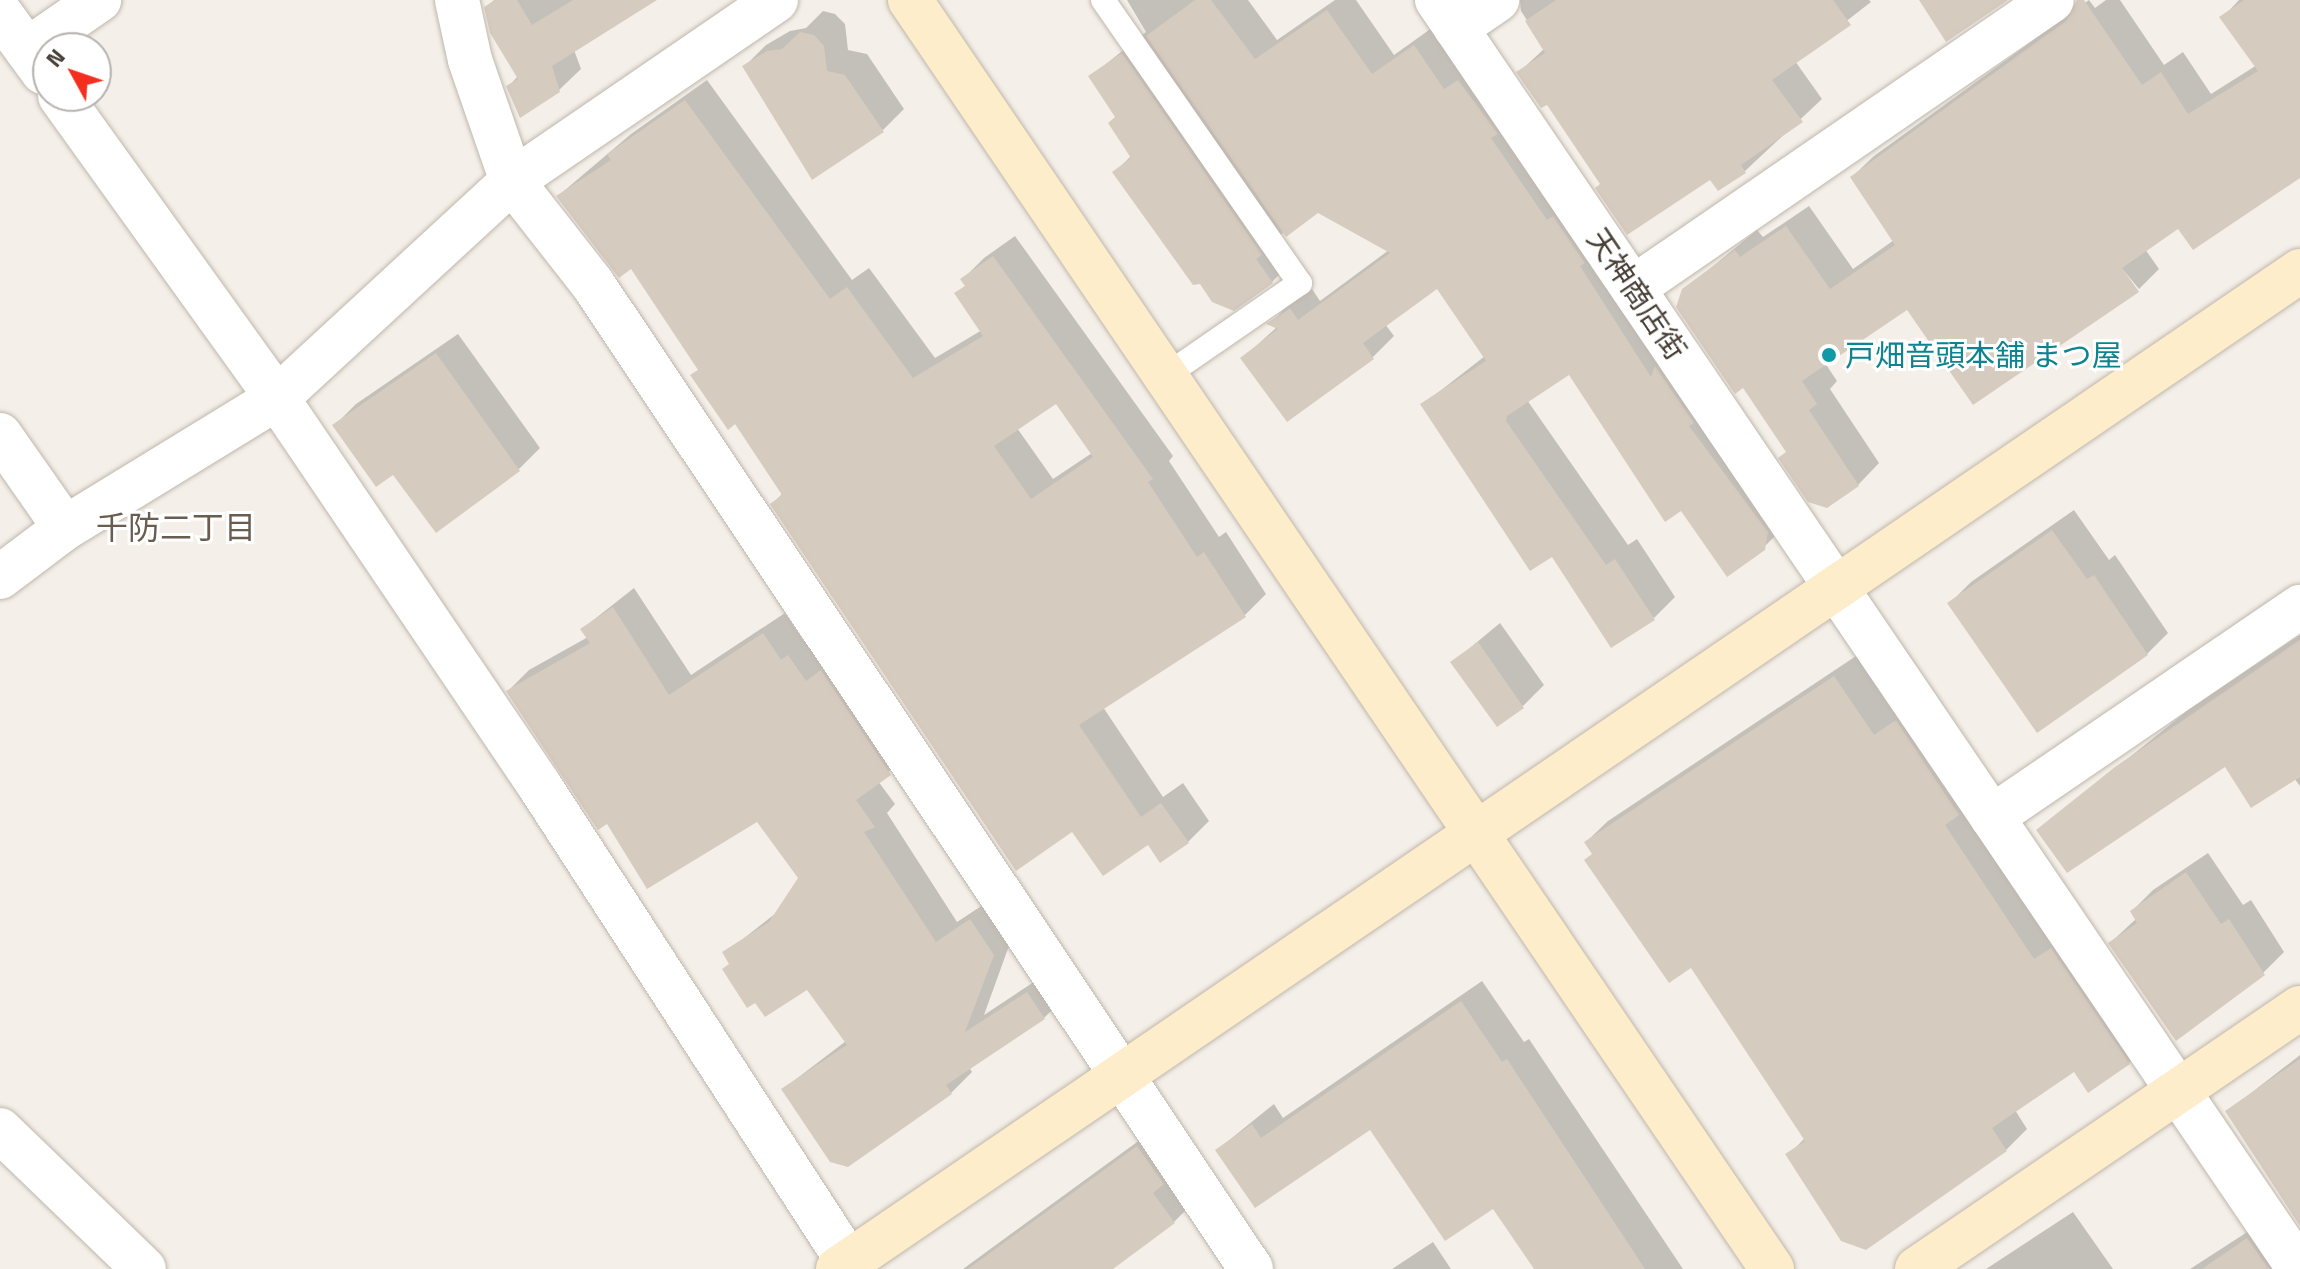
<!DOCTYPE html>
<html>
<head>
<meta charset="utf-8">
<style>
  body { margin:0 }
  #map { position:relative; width:2300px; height:1269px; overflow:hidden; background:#f4f0e9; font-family:"Titillium Web","Noto Sans JP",sans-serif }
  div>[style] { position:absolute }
  .shadow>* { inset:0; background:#0003 }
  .building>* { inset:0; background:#d6cbbf }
  .roads { filter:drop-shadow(0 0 2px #c0b7ac) drop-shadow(0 0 2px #c0b7ac) }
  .lane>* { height:24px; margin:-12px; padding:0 12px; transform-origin:12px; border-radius:12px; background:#fff }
  .street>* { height:44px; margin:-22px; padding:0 22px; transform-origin:22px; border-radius:22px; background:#fff }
  .secondary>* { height:44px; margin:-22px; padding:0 22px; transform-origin:22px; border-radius:22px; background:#fdedca }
  .dots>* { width:22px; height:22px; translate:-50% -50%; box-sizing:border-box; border:4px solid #fff; border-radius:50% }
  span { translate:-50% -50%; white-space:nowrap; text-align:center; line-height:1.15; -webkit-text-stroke:6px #fff; paint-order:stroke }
  .street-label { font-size:30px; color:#484037 }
  .culture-label { font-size:30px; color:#0d838f }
  .left { translate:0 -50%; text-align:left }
  .neighbourhood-label { font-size:32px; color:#6a5d4f }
  .north { position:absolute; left:32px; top:32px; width:80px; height:80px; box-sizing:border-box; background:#fff; border:2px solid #b6b3af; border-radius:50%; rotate:310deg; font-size:22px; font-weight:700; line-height:32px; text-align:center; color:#484037 }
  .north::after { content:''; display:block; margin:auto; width:28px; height:36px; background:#f52e1f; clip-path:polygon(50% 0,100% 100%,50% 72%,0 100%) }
</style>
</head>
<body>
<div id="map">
  <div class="shadow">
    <i style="clip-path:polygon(494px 0,652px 0,574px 50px,581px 69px,559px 90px,508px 87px,518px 76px,486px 8px)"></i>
    <i style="clip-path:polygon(1127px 0,1248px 0,1277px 40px,1335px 0,1356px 0,1394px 55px,1436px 25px,1785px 526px,1763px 548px,1681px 508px,1569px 372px,1527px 400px,1628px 545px,1637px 539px,1675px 597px,1654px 618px,1552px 554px,1422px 405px,1485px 356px,1437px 286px,1385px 324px,1394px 336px,1373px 357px,1288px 419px,1243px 358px,1277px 327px,1270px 324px,1290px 303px,1312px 289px,1320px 301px,1389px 250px,1318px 210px,1277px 237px,1293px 261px,1272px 282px,1114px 173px,1132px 155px,1117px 116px,1091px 76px,1146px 32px)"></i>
    <i style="clip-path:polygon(1520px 0,1869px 0,1871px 2px,1795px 61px,1822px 99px,1745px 171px,1718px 188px,1711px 177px,1602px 183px,1547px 102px,1519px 72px,1545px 48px,1521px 11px)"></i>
    <i style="clip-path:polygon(2089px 0,2095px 8px,2106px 0,2120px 0,2164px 65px,2183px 52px,2211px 94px,2257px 65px,2222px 18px,2239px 0,2300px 0,2300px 171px,2179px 226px,2145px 249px,2159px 269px,2139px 289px,2115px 260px,2138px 291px,1908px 307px,1825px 363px,1837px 381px,1830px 389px,1879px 463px,1858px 485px,1788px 451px,1684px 290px,1757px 230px,1763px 237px,1809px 206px,1853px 269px,1894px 240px,1852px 177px,1874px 156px)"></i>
    <i style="clip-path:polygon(823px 11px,835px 14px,845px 24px,848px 50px,867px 54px,904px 109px,883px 130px,744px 67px,766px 45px,790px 31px,806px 28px)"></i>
    <i style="clip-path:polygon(evenodd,707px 80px,852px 280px,869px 268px,935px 358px,982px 330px,957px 294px,967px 284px,963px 279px,984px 258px,1015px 236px,1173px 456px,1169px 461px,1219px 537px,1226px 532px,1266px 594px,1245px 615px,1103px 707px,1163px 797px,1183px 783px,1209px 821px,1188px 842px,1148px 842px,1072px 830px,772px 504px,783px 493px,632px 266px,558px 196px,631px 134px,707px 80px,1056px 401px,1092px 453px,1053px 479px,1017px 428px,1056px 401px)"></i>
    <i style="clip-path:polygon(458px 334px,540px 448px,519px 469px,393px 472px,335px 425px,356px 404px)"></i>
    <i style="clip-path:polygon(2074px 510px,2109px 560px,2115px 555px,2168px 633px,2147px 654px,1950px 603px,1971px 582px)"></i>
    <i style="clip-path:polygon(634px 588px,691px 675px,785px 613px,803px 640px,810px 635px,910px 752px,878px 781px,895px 804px,887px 813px,957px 922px,992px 899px,1014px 932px,984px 1015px,1049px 972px,1065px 997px,1044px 1018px,969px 1067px,972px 1072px,951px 1093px,783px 1089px,846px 1041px,808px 987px,756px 1000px,725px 953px,780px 910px,800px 878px,757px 819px,608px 821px,508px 691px,529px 670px,588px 637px,582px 629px)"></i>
    <i style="clip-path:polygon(1500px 623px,1544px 685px,1523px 706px,1453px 662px)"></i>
    <i style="clip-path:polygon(2300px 635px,2300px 786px,2294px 778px,2225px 764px,2039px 830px,2187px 711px)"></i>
    <i style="clip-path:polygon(1856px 656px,1896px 715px,1918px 701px,2150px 1042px,2129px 1063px,2074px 1069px,2015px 1110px,2027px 1129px,2006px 1150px,1788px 1155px,1805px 1138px,1691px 966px,1586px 842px,1608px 821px)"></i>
    <i style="clip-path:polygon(2208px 853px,2243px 905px,2251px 900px,2284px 952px,2263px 973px,2110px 943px,2137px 918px,2132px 911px,2153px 890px)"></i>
    <i style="clip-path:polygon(1482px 981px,1524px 1042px,1529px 1039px,1683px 1269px,1537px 1269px,1494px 1206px,1370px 1127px,1217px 1150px,1274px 1104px,1283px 1118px)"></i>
    <i style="clip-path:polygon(2300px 1055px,2300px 1221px,2228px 1111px)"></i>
    <i style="clip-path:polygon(1159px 1126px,1195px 1201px,1174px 1222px,1107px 1269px,963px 1269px)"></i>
    <i style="clip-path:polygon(2073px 1212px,2113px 1269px,1986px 1269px)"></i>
    <i style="clip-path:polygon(2269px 1218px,2300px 1269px,2190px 1269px)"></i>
    <i style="clip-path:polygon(1433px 1242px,1451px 1269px,1392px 1269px)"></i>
  </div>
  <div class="building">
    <i style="clip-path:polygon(495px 0,517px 0,532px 25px,573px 0,657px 0,552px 66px,560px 92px,520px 118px,506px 86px,518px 79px,490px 33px,484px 7px)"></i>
    <i style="clip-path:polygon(1195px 0,1211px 0,1255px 59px,1327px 10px,1372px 74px,1414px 45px,1444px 89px,1458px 80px,1498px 134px,1491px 138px,1547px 220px,1553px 216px,1585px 263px,1580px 266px,1651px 377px,1655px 366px,1694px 423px,1689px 426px,1768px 532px,1765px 550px,1727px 577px,1681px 511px,1665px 522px,1569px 375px,1507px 416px,1506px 421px,1606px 565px,1615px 559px,1655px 620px,1611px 648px,1552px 557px,1530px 571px,1420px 404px,1486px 361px,1437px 289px,1363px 343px,1374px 359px,1287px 422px,1240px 358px,1278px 329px,1266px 324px,1290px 308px,1298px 320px,1390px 253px,1318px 213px,1286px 237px,1146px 36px)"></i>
    <i style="clip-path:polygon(1556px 0,1833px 0,1851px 25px,1772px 80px,1803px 122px,1741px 165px,1746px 173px,1718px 191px,1710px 180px,1627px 235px,1595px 188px,1600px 184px,1547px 105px,1541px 108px,1516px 72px,1545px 53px,1525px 21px)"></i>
    <i style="clip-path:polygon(1919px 0,2008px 0,1946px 42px)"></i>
    <i style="clip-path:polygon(2077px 0,2084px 0,2142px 85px,2161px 72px,2188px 114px,2258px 71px,2219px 17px,2244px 0,2300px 0,2300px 178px,2193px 250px,2178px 229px,2122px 268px,2139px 292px,1973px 405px,1907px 310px,1802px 381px,1817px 404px,1809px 410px,1859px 486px,1827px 508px,1808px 502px,1778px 458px,1786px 452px,1743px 388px,1735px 394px,1676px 307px,1682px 289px,1735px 250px,1740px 257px,1786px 226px,1830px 289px,1895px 245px,1850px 177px,2066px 21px)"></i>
    <i style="clip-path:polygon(800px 32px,814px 35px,824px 46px,827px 71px,845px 75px,884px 132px,812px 180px,742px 66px,767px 51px,782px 49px)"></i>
    <i style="clip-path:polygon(1122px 53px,1262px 255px,1256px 259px,1273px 283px,1234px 311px,1212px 302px,1200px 284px,1193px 285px,1112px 172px,1131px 158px,1108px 123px,1115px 117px,1088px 76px)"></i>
    <i style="clip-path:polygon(evenodd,685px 100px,830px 299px,847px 287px,913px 378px,983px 336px,954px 293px,965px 286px,960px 279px,993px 256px,1153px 479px,1148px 482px,1197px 557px,1204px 552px,1246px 617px,1079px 725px,1141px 817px,1161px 803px,1189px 843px,1160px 863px,1148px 845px,1103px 876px,1072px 832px,1016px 871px,770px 504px,782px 495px,735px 424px,728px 430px,690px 375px,698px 370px,631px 269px,619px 278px,556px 196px,611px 160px,607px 154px,685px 100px,1056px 404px,1093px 457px,1031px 499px,994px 446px,1056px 404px)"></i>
    <i style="clip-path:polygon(436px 353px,520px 471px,436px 533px,393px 475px,376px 487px,332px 425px)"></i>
    <i style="clip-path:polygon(2052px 530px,2087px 579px,2094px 575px,2148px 655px,2037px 733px,1947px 603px)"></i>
    <i style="clip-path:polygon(613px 607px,669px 695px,763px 633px,781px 660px,788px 655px,806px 681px,821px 670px,891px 775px,856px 800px,875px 827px,864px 832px,936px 942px,970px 919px,994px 955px,965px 1032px,1027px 992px,1045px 1019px,946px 1085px,952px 1094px,848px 1167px,830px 1162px,781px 1089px,847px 1045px,807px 990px,765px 1017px,755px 1003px,747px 1008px,722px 969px,729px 964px,722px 952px,769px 922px,798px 878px,757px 822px,647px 889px,607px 824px,598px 830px,506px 691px,590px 643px,580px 629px)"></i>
    <i style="clip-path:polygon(2300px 640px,2300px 777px,2251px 808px,2225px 767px,2067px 873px,2036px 830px,2115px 767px)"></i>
    <i style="clip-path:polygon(1478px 642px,1524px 708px,1497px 727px,1450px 662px)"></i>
    <i style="clip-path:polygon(1834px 676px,1874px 735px,1896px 720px,1959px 815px,1945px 825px,2034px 959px,2051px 948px,2130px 1064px,2088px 1093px,2074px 1072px,1992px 1128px,2007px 1151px,1866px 1250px,1841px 1241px,1785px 1154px,1805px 1141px,1691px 968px,1669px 983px,1584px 860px,1592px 854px,1584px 842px)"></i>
    <i style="clip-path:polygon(2186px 872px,2221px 924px,2229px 919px,2265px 975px,2176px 1041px,2108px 943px,2137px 923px,2130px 911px)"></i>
    <i style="clip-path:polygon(1461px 1001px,1502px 1062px,1507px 1059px,1645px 1269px,1534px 1269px,1493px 1209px,1445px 1241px,1370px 1130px,1255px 1208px,1215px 1150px,1252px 1124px,1261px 1138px)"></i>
    <i style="clip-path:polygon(2300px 1059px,2300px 1226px,2225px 1111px)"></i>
    <i style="clip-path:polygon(1137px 1146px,1164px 1184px,1153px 1193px,1175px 1223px,1113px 1269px,968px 1269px)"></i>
    <i style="clip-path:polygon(2247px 1238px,2269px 1269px,2202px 1269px)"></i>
  </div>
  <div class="roads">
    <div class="lane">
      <i style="left:1103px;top:0;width:345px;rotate:55.2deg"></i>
      <i style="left:1300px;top:283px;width:160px;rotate:145.4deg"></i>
    </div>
    <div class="street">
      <i style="left:457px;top:0;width:61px;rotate:77.8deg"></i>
      <i style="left:470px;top:60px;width:128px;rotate:70.9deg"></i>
      <i style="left:512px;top:181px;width:130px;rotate:51.9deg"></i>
      <i style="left:592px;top:283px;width:1186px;rotate:56.24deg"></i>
      <i style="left:1437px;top:0;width:1534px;rotate:55.81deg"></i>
      <i style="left:0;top:13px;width:73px;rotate:53.9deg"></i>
      <i style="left:1456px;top:28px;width:50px;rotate:-34.3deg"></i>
      <i style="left:27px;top:50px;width:88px;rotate:-34.8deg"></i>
      <i style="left:60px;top:96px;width:372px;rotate:54.3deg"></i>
      <i style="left:277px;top:398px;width:467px;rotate:55.9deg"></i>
      <i style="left:539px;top:785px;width:577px;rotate:57.03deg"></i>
      <i style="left:1633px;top:288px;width:508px;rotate:-34.5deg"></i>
      <i style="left:0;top:435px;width:113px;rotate:55deg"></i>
      <i style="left:0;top:577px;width:81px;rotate:-37deg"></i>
      <i style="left:65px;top:528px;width:249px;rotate:-31.5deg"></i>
      <i style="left:277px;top:398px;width:320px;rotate:-42.7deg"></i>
      <i style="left:512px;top:181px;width:320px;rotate:-34.4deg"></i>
      <i style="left:1992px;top:817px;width:373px;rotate:-34.3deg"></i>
      <i style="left:0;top:1130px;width:200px;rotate:44deg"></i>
    </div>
    <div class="secondary">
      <i style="left:910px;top:0;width:1534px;rotate:55.81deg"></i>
      <i style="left:838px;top:1269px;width:1770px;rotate:-34.32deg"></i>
      <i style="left:1917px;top:1269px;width:463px;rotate:-34.3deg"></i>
    </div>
  </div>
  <div class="dots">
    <i style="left:1829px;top:355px;background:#0f9aa8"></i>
  </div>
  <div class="street-label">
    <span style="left:1637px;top:294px;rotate:56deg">天神商店街</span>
  </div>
  <div class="culture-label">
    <span class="left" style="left:1845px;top:355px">戸畑音頭本舗 まつ屋</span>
  </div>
  <div class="neighbourhood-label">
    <span style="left:176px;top:527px">千防二丁目</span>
  </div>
  <div class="north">N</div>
</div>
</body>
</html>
